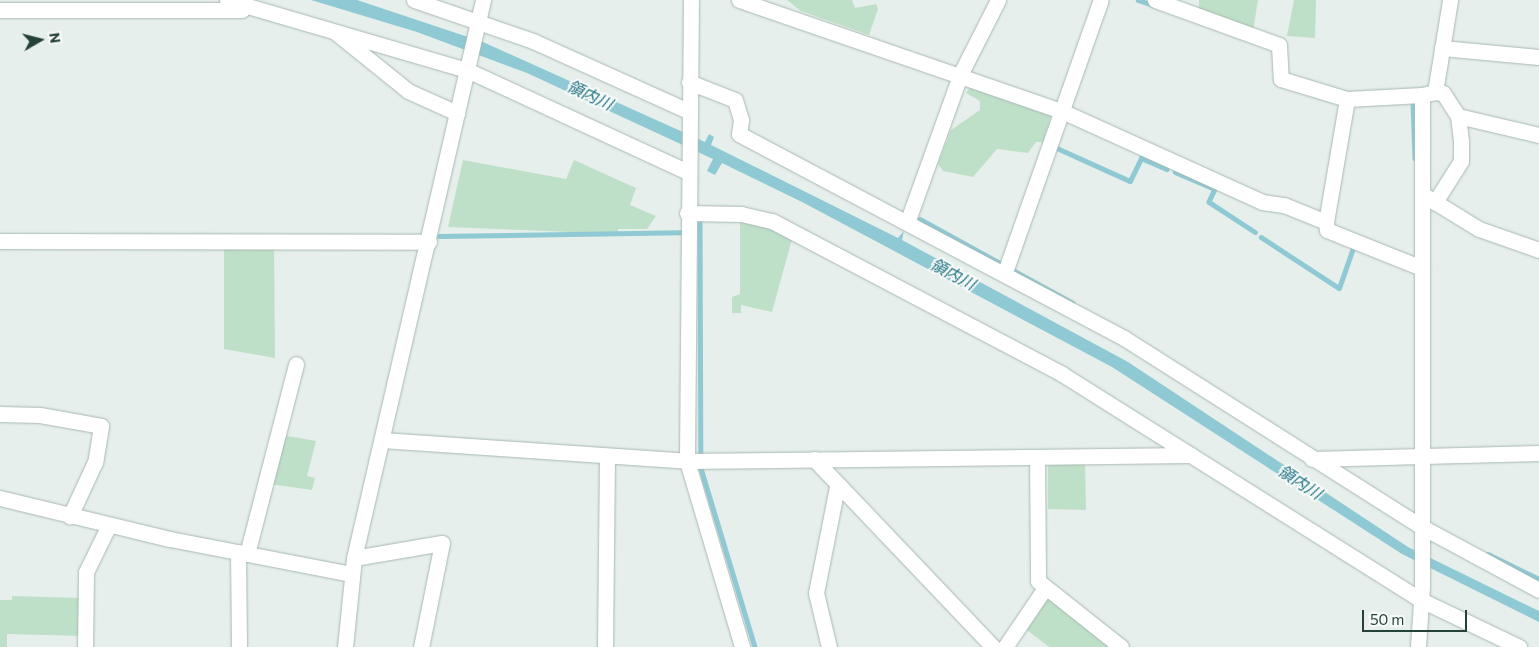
<!DOCTYPE html>
<html>
<head>
<meta charset="utf-8">
<style>
  body { margin:0 }
  #map { position:relative; width:1539px; height:647px; overflow:hidden; background:#e6efeb; font-family:Commissioner,"Noto Sans JP",sans-serif }
  div>[style] { position:absolute }
  .green>* { inset:0; background:#bfe0c8 }
  .water>* { inset:0; background:#8ec9d4 }
  .stream>* { height:4.5px; margin:-2.25px; padding:0 2.25px; transform-origin:2.25px; border-radius:2.25px; background:#8ec9d4 }
  .roads { filter:drop-shadow(0 0 1px #a8b8b2) drop-shadow(0 0 1px #a8b8b2) }
  .street>* { height:15px; margin:-7.5px; padding:0 7.5px; transform-origin:7.5px; border-radius:7.5px; background:#fff }
  .secondary>* { height:15px; margin:-7.5px; padding:0 7.5px; transform-origin:7.5px; border-radius:7.5px; background:#fff }
  span { translate:-50% -50%; white-space:nowrap; text-align:center; line-height:1.15; -webkit-text-stroke:4px #f7fbf9; paint-order:stroke }
  .water-label { font-size:16px; color:#1c6f80; font-style:italic }
  .north { position:absolute; left:15px; top:15px; width:50px; height:50px; -webkit-text-stroke:4px #f7fbf9; paint-order:stroke; rotate:82deg; font-size:14px; font-weight:700; line-height:20px; text-align:center; color:#24423a }
  .north::after { content:''; display:block; margin:auto; width:18px; height:22px; background:#24423a; clip-path:polygon(50% 0,100% 100%,50% 72%,0 100%) }
  .scale { position:absolute; left:1362px; top:610px; width:105px; height:22px; box-sizing:border-box; border:2px solid #24423a; border-top:0; padding-left:6px; font-size:15px; line-height:18px; white-space:nowrap; color:#24423a; -webkit-text-stroke:4px #f7fbf9; paint-order:stroke }
</style>
</head>
<body>
<div id="map">
  <div class="green">
    <i style="clip-path:polygon(787px 0,852px 0,855px 8px,876px 4px,878px 9px,869px 35px,801px 11px)"></i>
    <i style="clip-path:polygon(1199px 0,1258px 0,1253px 31px,1199px 12px)"></i>
    <i style="clip-path:polygon(1294px 0,1316px 0,1315px 38px,1287px 36px)"></i>
    <i style="clip-path:polygon(971px 86px,1051px 116px,1043px 142px,1036px 142px,1028px 153px,997px 149px,973px 177px,943px 171px,938px 164px,951px 130px,980px 110px,980px 101px,966px 93px)"></i>
    <i style="clip-path:polygon(463px 160px,566px 179px,574px 160px,636px 188px,630px 205px,656px 216px,647px 229px,618px 229px,618px 234px,448px 227px)"></i>
    <i style="clip-path:polygon(740px 219px,769px 225px,792px 239px,772px 312px,741px 305px,741px 313px,732px 313px,732px 297px,740px 294px)"></i>
    <i style="clip-path:polygon(224px 244px,274px 245px,275px 358px,224px 349px)"></i>
    <i style="clip-path:polygon(282px 435px,316px 441px,307px 476px,315px 478px,312px 490px,269px 484px)"></i>
    <i style="clip-path:polygon(1085px 462px,1086px 510px,1048px 509px,1048px 463px)"></i>
    <i style="clip-path:polygon(12px 596px,82px 598px,82px 636px,7px 634px,7px 647px,0 647px,0 600px,12px 600px)"></i>
    <i style="clip-path:polygon(1048px 596px,1113px 647px,1049px 647px,1023px 627px)"></i>
  </div>
  <div class="water">
    <i style="clip-path:polygon(311px 0,357px 0,483px 42px,705px 142px,709px 134px,714px 137px,711px 145px,898px 238px,904px 231px,902px 240px,1128px 362px,1408px 547px,1539px 611px,1539px 622px,1402px 554px,1112px 367px,804px 203px,722px 163px,715px 175px,707px 171px,713px 159px,527px 73px,417px 32px)"></i>
  </div>
  <div class="stream">
    <i style="left:1138px;top:0;width:16px;rotate:18deg"></i>
    <i style="left:1413px;top:103px;width:55px;rotate:87.9deg"></i>
    <i style="left:1057px;top:148px;width:80px;rotate:24.3deg"></i>
    <i style="left:1130px;top:181px;width:25px;rotate:-64deg"></i>
    <i style="left:1141px;top:158px;width:28px;rotate:23deg"></i>
    <i style="left:1175px;top:172px;width:43px;rotate:23deg"></i>
    <i style="left:1215px;top:189px;width:14px;rotate:115deg"></i>
    <i style="left:1209px;top:202px;width:55px;rotate:33.1deg"></i>
    <i style="left:920px;top:219px;width:94px;rotate:28.8deg"></i>
    <i style="left:700px;top:221px;width:234px;rotate:89.8deg"></i>
    <i style="left:439px;top:236px;width:242px;rotate:-0.9deg"></i>
    <i style="left:1261px;top:237px;width:93px;rotate:33.2deg"></i>
    <i style="left:1339px;top:288px;width:42px;rotate:-70.7deg"></i>
    <i style="left:1013px;top:270px;width:68px;rotate:28.8deg"></i>
    <i style="left:701px;top:468px;width:187px;rotate:73.2deg"></i>
    <i style="left:1488px;top:554px;width:57px;rotate:26.1deg"></i>
  </div>
  <div class="roads">
    <div class="street">
      <i style="left:227px;top:0;width:250px;rotate:16.3deg"></i>
      <i style="left:467px;top:70px;width:243px;rotate:24.8deg"></i>
      <i style="left:414px;top:0;width:126px;rotate:19deg"></i>
      <i style="left:533px;top:41px;width:170px;rotate:24.3deg"></i>
      <i style="left:739px;top:0;width:344px;rotate:19deg"></i>
      <i style="left:1064px;top:112px;width:217px;rotate:24.4deg"></i>
      <i style="left:1262px;top:202px;width:22px;rotate:8deg"></i>
      <i style="left:1284px;top:205px;width:45px;rotate:22deg"></i>
      <i style="left:1326px;top:222px;width:8px;rotate:83deg"></i>
      <i style="left:1327px;top:230px;width:102px;rotate:21.8deg"></i>
      <i style="left:1155px;top:0;width:132px;rotate:19.9deg"></i>
      <i style="left:1279px;top:45px;width:34px;rotate:87deg"></i>
      <i style="left:1281px;top:79px;width:69px;rotate:16.9deg"></i>
      <i style="left:1347px;top:99px;width:75px;rotate:-3.1deg"></i>
      <i style="left:0;top:10px;width:242px"></i>
      <i style="left:335px;top:32px;width:94px;rotate:38.9deg"></i>
      <i style="left:408px;top:91px;width:54px;rotate:24.2deg"></i>
      <i style="left:1442px;top:48px;width:97px;rotate:5.3deg"></i>
      <i style="left:689px;top:82px;width:49px;rotate:21.4deg"></i>
      <i style="left:735px;top:100px;width:21px;rotate:73deg"></i>
      <i style="left:741px;top:120px;width:14px;rotate:98deg"></i>
      <i style="left:739px;top:134px;width:436px;rotate:27.9deg"></i>
      <i style="left:1124px;top:338px;width:353px;rotate:32.4deg"></i>
      <i style="left:1422px;top:527px;width:133px;rotate:28.3deg"></i>
      <i style="left:1435px;top:92px;width:8px;rotate:7deg"></i>
      <i style="left:1443px;top:93px;width:27px;rotate:57deg"></i>
      <i style="left:1458px;top:116px;width:26px;rotate:83deg"></i>
      <i style="left:1461px;top:142px;width:19px;rotate:90deg"></i>
      <i style="left:1461px;top:161px;width:49px;rotate:122.4deg"></i>
      <i style="left:1458px;top:116px;width:83px;rotate:13.2deg"></i>
      <i style="left:1422px;top:194px;width:67px;rotate:31.6deg"></i>
      <i style="left:1479px;top:229px;width:64px;rotate:19.3deg"></i>
      <i style="left:687px;top:213px;width:54px;rotate:1.1deg"></i>
      <i style="left:741px;top:214px;width:32px;rotate:13deg"></i>
      <i style="left:772px;top:221px;width:328px;rotate:27.8deg"></i>
      <i style="left:1062px;top:374px;width:424px;rotate:32.2deg"></i>
      <i style="left:1421px;top:600px;width:109px;rotate:25.6deg"></i>
      <i style="left:908px;top:220px;width:156px;rotate:-70.2deg"></i>
      <i style="left:961px;top:73px;width:82px;rotate:-63.1deg"></i>
      <i style="left:1326px;top:222px;width:125px;rotate:-80.3deg"></i>
      <i style="left:0;top:241px;width:429px;rotate:0.1deg"></i>
      <i style="left:1005px;top:272px;width:288px;rotate:-70.6deg"></i>
      <i style="left:0;top:414px;width:40px;rotate:1.4deg"></i>
      <i style="left:40px;top:415px;width:62px;rotate:10.2deg"></i>
      <i style="left:101px;top:426px;width:36px;rotate:99deg"></i>
      <i style="left:95px;top:462px;width:60px;rotate:114.8deg"></i>
      <i style="left:382px;top:440px;width:306px;rotate:3.9deg"></i>
      <i style="left:687px;top:461px;width:504px;rotate:-0.68deg"></i>
      <i style="left:1037px;top:457px;width:124px;rotate:89.5deg"></i>
      <i style="left:1038px;top:581px;width:106px;rotate:38.5deg"></i>
      <i style="left:814px;top:459px;width:260px;rotate:46.4deg"></i>
      <i style="left:1312px;top:459px;width:227px;rotate:-1.5deg"></i>
      <i style="left:0;top:498px;width:175px;rotate:13.6deg"></i>
      <i style="left:170px;top:539px;width:184px;rotate:10.9deg"></i>
      <i style="left:238px;top:552px;width:95px;rotate:89.4deg"></i>
      <i style="left:247px;top:554px;width:196px;rotate:-75.5deg"></i>
      <i style="left:354px;top:558px;width:89px;rotate:-9.7deg"></i>
      <i style="left:442px;top:543px;width:106px;rotate:101.4deg"></i>
      <i style="left:85px;top:647px;width:75px;rotate:-89.2deg"></i>
      <i style="left:86px;top:572px;width:52px;rotate:-63.9deg"></i>
      <i style="left:345px;top:647px;width:89px;rotate:-84.2deg"></i>
      <i style="left:354px;top:558px;width:573px;rotate:-76.98deg"></i>
      <i style="left:605px;top:647px;width:191px;rotate:-89.4deg"></i>
      <i style="left:829px;top:647px;width:56px;rotate:-103.5deg"></i>
      <i style="left:816px;top:593px;width:108px;rotate:-78.8deg"></i>
      <i style="left:1005px;top:647px;width:71px;rotate:-55.9deg"></i>
      <i style="left:1418px;top:647px;width:60px;rotate:-86.2deg"></i>
      <i style="left:1422px;top:587px;width:492px;rotate:-90deg"></i>
      <i style="left:1422px;top:95px;width:13px;rotate:-13deg"></i>
      <i style="left:1435px;top:92px;width:93px;rotate:-80.7deg"></i>
    </div>
    <div class="secondary">
      <i style="left:691px;top:0;width:461px;rotate:90.5deg"></i>
      <i style="left:687px;top:461px;width:194px;rotate:73.5deg"></i>
    </div>
  </div>
  <div class="water-label">
    <span style="left:590px;top:95px;rotate:25deg">領内川</span>
    <span style="left:953px;top:274px;rotate:28deg">領内川</span>
    <span style="left:1300px;top:482px;rotate:33deg">領内川</span>
  </div>
  <div class="north">N</div>
  <div class="scale">50 m</div>
</div>
</body>
</html>
